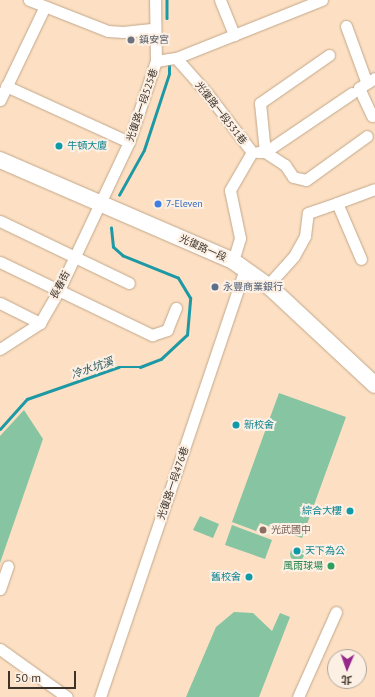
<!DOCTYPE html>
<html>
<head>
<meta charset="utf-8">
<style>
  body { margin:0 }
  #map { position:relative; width:375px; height:697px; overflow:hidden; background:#fde0c3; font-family:"PT Sans","Noto Sans TC",sans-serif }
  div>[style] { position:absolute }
  .green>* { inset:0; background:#86c4a2 }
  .round { border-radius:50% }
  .stream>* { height:2.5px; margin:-1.25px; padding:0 1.25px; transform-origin:1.25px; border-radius:1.25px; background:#1d99a5 }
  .roads { filter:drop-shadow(0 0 1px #c2a78b) drop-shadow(0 0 1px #c2a78b) }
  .minor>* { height:11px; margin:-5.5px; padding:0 5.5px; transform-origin:5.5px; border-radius:5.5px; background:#fff }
  .secondary>* { height:16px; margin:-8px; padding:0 8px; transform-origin:8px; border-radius:8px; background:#fff }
  .dots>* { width:11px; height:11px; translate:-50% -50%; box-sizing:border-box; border:2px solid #fcf0e5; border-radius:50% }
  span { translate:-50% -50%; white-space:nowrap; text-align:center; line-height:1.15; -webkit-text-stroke:4px #fcf0e5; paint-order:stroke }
  .worship-label { font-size:10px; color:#5b616d }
  .left { translate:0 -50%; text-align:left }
  .street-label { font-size:10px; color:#3e3328 }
  .culture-label { font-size:10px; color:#0d838f }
  .right { translate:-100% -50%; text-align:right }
  .shop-label { font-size:10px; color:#366cbe }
  .service-label { font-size:10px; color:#4e5e75 }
  .education-label { font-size:10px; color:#785e54 }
  .leisure-label { font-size:10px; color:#27864d }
  .water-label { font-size:11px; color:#27575c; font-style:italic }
  .north { position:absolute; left:327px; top:649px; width:40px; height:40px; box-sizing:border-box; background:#fcf0e5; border:1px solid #b0a499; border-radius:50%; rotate:182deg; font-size:11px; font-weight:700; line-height:16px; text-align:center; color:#3e3328 }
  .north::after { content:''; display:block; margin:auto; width:14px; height:18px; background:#96298a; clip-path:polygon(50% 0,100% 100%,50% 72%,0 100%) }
  .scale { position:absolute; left:8px; top:671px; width:68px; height:18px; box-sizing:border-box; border:2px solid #3e3328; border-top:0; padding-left:5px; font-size:12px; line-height:14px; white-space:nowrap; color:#3e3328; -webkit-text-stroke:3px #fcf0e5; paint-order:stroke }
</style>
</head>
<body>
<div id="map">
  <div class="green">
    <i style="clip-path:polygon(279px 393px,346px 417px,302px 538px,260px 523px,256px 531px,232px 522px)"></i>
    <i style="clip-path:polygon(24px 410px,43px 439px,0 563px,0 436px)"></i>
    <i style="clip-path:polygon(200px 516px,219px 524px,213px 538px,193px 530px)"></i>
    <i style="clip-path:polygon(232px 525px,272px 540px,265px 559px,225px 545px)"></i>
    <i class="round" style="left:290px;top:547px;width:14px;height:14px"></i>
    <i style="clip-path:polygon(234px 612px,253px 613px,272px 631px,280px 613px,290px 617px,259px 697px,186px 697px,216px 627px)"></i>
  </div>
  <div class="stream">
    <i style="left:167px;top:0;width:18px;rotate:90deg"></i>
    <i style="left:119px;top:195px;width:51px;rotate:-60.9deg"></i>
    <i style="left:144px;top:150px;width:80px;rotate:-71.8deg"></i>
    <i style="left:169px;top:74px;width:13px;rotate:-90deg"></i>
    <i style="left:0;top:429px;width:40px;rotate:-48deg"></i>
    <i style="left:27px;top:399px;width:97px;rotate:-19.2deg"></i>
    <i style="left:119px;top:367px;width:21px"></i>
    <i style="left:140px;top:367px;width:22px;rotate:-21deg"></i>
    <i style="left:161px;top:359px;width:35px;rotate:-43deg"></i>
    <i style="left:187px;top:335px;width:37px;rotate:-85deg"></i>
    <i style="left:190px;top:298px;width:23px;rotate:-121deg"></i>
    <i style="left:178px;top:278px;width:59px;rotate:-158.2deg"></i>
    <i style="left:123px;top:256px;width:13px;rotate:-138deg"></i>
    <i style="left:113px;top:247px;width:19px;rotate:-96deg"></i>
  </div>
  <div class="roads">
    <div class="minor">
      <i style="left:29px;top:0;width:85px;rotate:21.4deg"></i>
      <i style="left:108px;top:31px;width:15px;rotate:4deg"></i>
      <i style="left:123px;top:32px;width:31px;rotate:-6deg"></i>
      <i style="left:220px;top:0;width:38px;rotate:68deg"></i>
      <i style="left:346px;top:26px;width:59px;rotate:70deg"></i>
      <i style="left:329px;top:55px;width:84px;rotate:145.2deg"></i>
      <i style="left:260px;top:103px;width:49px;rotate:84.2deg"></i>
      <i style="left:265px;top:152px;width:24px;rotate:33deg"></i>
      <i style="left:285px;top:165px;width:14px;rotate:56deg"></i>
      <i style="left:293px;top:177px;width:13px;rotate:13deg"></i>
      <i style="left:306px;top:180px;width:75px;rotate:-35.8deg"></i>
      <i style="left:176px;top:58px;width:47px;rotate:48.5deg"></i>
      <i style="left:207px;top:93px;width:74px;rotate:52.7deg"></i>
      <i style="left:156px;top:61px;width:20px;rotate:-9deg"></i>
      <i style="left:176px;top:58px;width:157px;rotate:-21.7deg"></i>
      <i style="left:6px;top:86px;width:135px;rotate:24.5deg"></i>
      <i style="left:0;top:100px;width:102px;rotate:-64.4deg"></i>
      <i style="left:372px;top:116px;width:31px;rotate:-115deg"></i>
      <i style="left:359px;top:88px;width:19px;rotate:-32deg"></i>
      <i style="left:258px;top:152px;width:7px"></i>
      <i style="left:265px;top:152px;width:105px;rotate:-34.1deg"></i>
      <i style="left:0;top:221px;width:143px;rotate:25.7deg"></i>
      <i style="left:361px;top:259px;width:61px;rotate:-113.2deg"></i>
      <i style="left:337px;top:203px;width:40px;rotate:-20.2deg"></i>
      <i style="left:233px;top:261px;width:24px;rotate:-73deg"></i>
      <i style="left:240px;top:238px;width:49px;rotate:-101.8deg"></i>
      <i style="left:230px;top:190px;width:44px;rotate:-59.9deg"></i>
      <i style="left:0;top:262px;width:169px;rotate:25.7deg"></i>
      <i style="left:152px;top:335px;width:16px;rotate:-18deg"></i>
      <i style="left:167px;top:330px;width:24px;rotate:-68deg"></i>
      <i style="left:268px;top:285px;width:39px;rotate:-48deg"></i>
      <i style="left:294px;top:256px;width:23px;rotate:-61deg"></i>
      <i style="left:305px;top:236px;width:23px;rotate:-83deg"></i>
      <i style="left:308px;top:213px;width:31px;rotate:-19deg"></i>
      <i style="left:0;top:303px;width:45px;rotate:26.6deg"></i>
      <i style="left:0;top:349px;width:48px;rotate:-33deg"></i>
      <i style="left:40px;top:323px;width:38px;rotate:-60deg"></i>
      <i style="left:59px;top:290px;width:164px;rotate:-64.7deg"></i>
      <i style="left:129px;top:142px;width:85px;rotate:-71.6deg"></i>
      <i style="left:156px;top:61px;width:61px;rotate:-90.9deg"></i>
      <i style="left:0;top:589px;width:24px;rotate:-71deg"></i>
      <i style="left:0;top:649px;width:82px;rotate:35.6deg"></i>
      <i style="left:100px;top:697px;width:452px;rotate:-71.3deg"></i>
      <i style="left:298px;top:697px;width:93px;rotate:-65.9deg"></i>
    </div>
    <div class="secondary">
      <i style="left:0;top:160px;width:254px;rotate:23.4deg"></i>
      <i style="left:233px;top:261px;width:47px;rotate:35.4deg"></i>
      <i style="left:271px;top:288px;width:142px;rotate:43deg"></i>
    </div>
  </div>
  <div class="dots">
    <i style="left:131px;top:40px;background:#6b7280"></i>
    <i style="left:59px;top:146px;background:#0f9aa8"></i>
    <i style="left:158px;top:204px;background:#3f7fe0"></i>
    <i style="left:215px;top:287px;background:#5c6f8a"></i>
    <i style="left:236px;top:425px;background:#0f9aa8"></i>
    <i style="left:350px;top:511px;background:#0f9aa8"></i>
    <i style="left:263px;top:530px;background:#8d6e63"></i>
    <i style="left:297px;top:551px;background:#0f9aa8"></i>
    <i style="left:331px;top:566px;background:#2e9e5b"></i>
    <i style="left:249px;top:577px;background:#0f9aa8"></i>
  </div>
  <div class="worship-label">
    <span class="left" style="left:139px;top:40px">鎮安宮</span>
  </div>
  <div class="street-label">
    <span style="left:142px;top:105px;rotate:-71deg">光復路一段525巷</span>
    <span style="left:221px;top:113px;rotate:52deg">光復路一段531巷</span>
    <span style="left:203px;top:248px;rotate:24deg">光復路一段</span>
    <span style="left:60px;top:285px;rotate:-63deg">長春街</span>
    <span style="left:173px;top:483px;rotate:-71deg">光復路一段476巷</span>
  </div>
  <div class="culture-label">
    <span class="left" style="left:67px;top:146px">牛頓大廈</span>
    <span class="left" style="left:244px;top:425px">新校舍</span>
    <span class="right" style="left:342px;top:511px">綜合大樓</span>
    <span class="left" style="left:305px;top:551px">天下為公</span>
    <span class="right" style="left:241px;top:577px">舊校舍</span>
  </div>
  <div class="shop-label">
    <span class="left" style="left:166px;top:204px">7-Eleven</span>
  </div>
  <div class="service-label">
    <span class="left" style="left:223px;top:287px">永豐商業銀行</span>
  </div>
  <div class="education-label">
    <span class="left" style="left:271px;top:530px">光武國中</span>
  </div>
  <div class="leisure-label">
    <span class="right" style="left:323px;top:566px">風雨球場</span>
  </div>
  <div class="water-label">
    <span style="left:92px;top:368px;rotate:-19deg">冷水坑溪</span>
  </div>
  <div class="north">北</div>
  <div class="scale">50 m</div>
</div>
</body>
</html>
